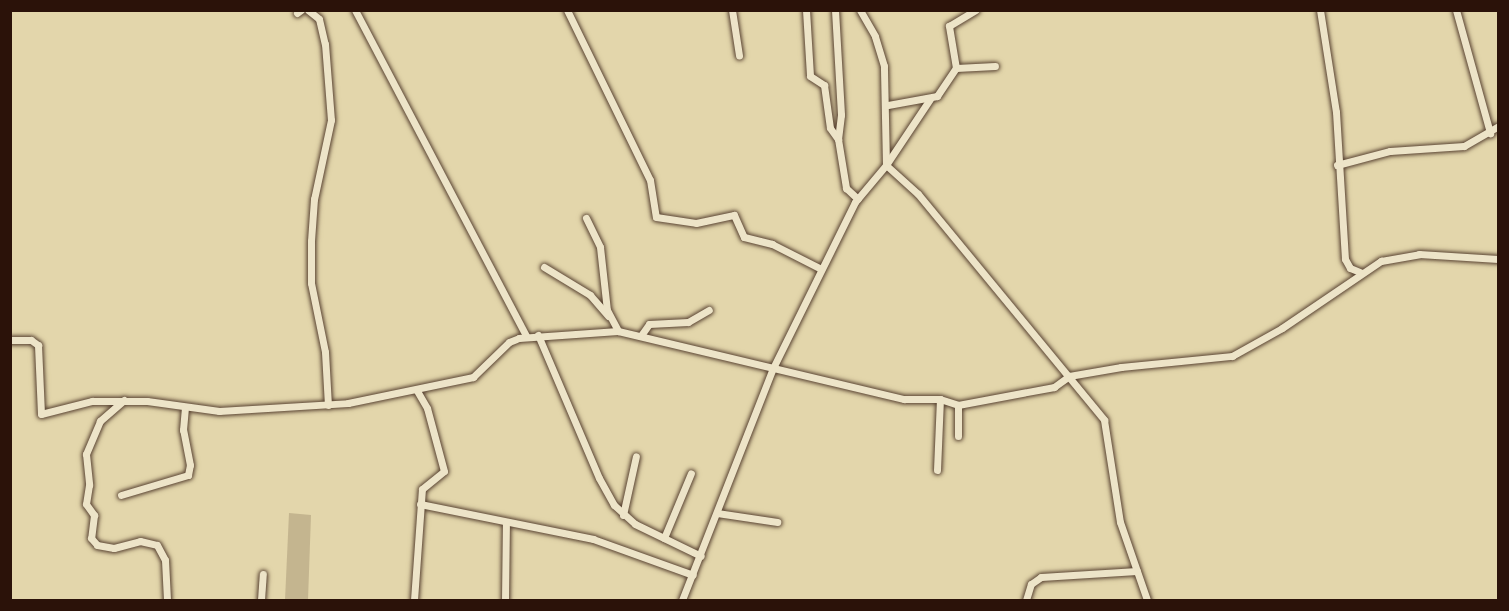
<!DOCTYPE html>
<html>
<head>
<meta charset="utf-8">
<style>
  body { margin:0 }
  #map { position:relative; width:1509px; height:611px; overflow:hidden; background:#e3d6ab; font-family:"Libre Caslon Text",serif }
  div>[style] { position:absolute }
  .green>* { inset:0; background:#c4b58f }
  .roads { filter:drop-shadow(0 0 2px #594332) drop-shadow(0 0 2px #594332) }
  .street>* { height:7px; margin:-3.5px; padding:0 3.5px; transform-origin:3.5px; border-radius:3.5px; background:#ede4c8 }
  span { translate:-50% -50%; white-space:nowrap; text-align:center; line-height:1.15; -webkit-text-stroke:4.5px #ede4c8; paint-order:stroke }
  .frame { position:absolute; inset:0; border:12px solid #2b1209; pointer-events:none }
</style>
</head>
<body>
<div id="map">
  <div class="green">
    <i style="clip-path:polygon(289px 513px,311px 515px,308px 600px,285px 600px)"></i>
  </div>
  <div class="roads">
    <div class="street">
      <i style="left:308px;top:10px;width:14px;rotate:39deg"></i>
      <i style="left:319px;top:19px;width:26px;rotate:77deg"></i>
      <i style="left:325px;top:44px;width:76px;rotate:85.5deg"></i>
      <i style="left:331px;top:120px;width:81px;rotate:102.1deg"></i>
      <i style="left:314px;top:199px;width:42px;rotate:94.1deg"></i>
      <i style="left:311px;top:241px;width:42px;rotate:90deg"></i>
      <i style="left:311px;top:283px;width:70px;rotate:78.5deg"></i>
      <i style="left:325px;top:352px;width:53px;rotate:86.8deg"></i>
      <i style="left:355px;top:10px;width:368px;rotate:62.3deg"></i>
      <i style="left:567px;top:10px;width:189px;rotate:64deg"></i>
      <i style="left:650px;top:180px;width:37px;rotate:81deg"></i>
      <i style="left:656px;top:217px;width:40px;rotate:8.5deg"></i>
      <i style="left:696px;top:223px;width:39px;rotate:-12deg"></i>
      <i style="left:734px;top:215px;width:24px;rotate:66deg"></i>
      <i style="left:744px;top:237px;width:29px;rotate:14deg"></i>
      <i style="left:772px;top:244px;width:55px;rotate:27deg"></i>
      <i style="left:732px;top:10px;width:46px;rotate:81.2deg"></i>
      <i style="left:806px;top:10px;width:66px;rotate:86.5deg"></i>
      <i style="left:810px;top:76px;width:17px;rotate:33deg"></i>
      <i style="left:824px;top:85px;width:43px;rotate:82.1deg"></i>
      <i style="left:830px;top:128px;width:14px;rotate:54deg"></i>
      <i style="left:838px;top:139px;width:50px;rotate:80.7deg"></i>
      <i style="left:846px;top:188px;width:16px;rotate:43deg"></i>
      <i style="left:835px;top:10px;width:105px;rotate:86.7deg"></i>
      <i style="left:841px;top:115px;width:24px;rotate:97deg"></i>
      <i style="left:1320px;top:10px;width:103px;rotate:81.1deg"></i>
      <i style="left:1336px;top:112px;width:147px;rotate:86.5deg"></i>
      <i style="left:1345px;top:259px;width:10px;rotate:61deg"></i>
      <i style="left:1350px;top:268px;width:11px;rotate:22deg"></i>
      <i style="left:1456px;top:10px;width:128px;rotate:74.5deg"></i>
      <i style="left:297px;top:13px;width:5px;rotate:-37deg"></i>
      <i style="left:956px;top:68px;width:43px;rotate:-99.5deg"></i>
      <i style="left:949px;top:26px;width:31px;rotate:-31deg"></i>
      <i style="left:930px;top:99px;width:79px;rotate:123.7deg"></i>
      <i style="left:886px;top:165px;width:43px;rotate:42.2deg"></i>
      <i style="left:918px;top:194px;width:293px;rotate:50.5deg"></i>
      <i style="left:1104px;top:420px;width:103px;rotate:81.1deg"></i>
      <i style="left:1120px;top:522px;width:83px;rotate:70.9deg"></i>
      <i style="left:888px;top:105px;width:50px;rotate:-10.4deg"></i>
      <i style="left:937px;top:96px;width:34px;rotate:-56deg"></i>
      <i style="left:956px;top:68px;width:39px;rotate:-3deg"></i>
      <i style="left:1337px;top:165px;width:55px;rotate:-14.8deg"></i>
      <i style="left:1390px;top:151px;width:74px;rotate:-3.9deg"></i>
      <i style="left:1464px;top:146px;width:39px;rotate:-30deg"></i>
      <i style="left:586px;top:218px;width:32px;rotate:64deg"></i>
      <i style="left:600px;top:247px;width:63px;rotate:83.7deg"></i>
      <i style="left:607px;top:310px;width:24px;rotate:62deg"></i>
      <i style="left:544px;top:267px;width:54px;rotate:31.3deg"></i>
      <i style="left:590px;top:295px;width:28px;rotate:49deg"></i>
      <i style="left:642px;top:334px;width:12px;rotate:-55deg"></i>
      <i style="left:649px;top:324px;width:39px;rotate:-3deg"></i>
      <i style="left:688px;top:322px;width:24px;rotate:-30deg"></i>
      <i style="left:538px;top:335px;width:155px;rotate:66.9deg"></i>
      <i style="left:599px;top:478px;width:31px;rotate:61deg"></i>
      <i style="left:614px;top:505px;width:28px;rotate:42deg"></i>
      <i style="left:635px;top:524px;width:73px;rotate:25.9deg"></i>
      <i style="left:10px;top:340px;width:21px"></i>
      <i style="left:31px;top:340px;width:9px;rotate:36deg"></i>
      <i style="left:38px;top:345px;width:69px;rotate:87.5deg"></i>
      <i style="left:41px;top:414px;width:53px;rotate:-14.3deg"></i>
      <i style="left:92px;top:401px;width:55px"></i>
      <i style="left:147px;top:401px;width:73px;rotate:7.9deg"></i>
      <i style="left:219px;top:411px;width:129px;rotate:-3.5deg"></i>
      <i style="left:348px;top:403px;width:128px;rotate:-11.7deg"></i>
      <i style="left:473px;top:377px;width:50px;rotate:-44.2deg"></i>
      <i style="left:509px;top:342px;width:11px;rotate:-22deg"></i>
      <i style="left:519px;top:338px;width:99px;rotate:-4deg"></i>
      <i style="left:618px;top:331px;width:294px;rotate:13.4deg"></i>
      <i style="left:904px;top:399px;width:36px"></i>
      <i style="left:940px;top:399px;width:19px;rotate:18deg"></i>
      <i style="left:958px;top:405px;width:98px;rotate:-10.6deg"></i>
      <i style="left:1054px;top:387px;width:19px;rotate:-36deg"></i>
      <i style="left:1069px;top:376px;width:53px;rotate:-9.8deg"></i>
      <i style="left:1121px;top:367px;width:112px;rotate:-5.7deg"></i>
      <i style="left:1232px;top:356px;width:57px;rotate:-29.2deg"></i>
      <i style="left:1282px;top:328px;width:120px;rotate:-34.1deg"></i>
      <i style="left:1381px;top:261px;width:39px;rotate:-10deg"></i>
      <i style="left:1419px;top:254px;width:79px;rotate:3.6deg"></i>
      <i style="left:124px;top:400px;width:32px;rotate:139deg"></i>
      <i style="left:100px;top:421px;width:36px;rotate:113deg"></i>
      <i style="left:86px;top:454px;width:31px;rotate:84deg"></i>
      <i style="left:89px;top:485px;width:19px;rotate:99deg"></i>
      <i style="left:86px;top:504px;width:14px;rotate:54deg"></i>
      <i style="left:94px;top:515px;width:23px;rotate:97deg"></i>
      <i style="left:91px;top:538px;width:9px;rotate:49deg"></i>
      <i style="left:97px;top:545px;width:17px;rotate:10deg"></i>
      <i style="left:114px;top:548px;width:27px;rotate:-15deg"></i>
      <i style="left:140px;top:541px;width:17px;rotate:13deg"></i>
      <i style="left:157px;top:545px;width:17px;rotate:62deg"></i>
      <i style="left:165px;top:560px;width:40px;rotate:87.1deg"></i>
      <i style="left:958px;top:405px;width:31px;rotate:90deg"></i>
      <i style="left:937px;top:470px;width:71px;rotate:-87.6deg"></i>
      <i style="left:121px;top:495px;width:70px;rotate:-16.6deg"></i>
      <i style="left:188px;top:475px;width:10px;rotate:-79deg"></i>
      <i style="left:190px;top:465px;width:36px;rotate:-101deg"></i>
      <i style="left:183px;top:430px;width:22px;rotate:-85deg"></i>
      <i style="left:420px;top:504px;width:177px;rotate:11.4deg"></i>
      <i style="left:593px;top:539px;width:106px;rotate:19.8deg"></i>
      <i style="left:717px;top:513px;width:61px;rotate:8.5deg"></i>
      <i style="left:623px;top:515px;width:60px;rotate:-77.6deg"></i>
      <i style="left:664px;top:538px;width:70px;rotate:-67.4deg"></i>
      <i style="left:261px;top:600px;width:26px;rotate:-86deg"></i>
      <i style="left:414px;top:600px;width:111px;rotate:-85.9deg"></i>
      <i style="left:422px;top:489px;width:28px;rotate:-39deg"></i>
      <i style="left:444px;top:471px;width:65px;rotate:-105.1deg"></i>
      <i style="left:427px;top:408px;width:20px;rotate:-120deg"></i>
      <i style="left:505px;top:600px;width:78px;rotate:-89.3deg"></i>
      <i style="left:682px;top:600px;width:249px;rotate:-68.6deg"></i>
      <i style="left:773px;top:368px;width:185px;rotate:-63.7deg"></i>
      <i style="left:855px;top:202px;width:48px;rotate:-50deg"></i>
      <i style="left:886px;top:165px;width:99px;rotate:-91.2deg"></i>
      <i style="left:884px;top:66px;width:31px;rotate:-107deg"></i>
      <i style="left:875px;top:36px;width:30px;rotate:-120deg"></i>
      <i style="left:1026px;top:600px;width:17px;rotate:-73deg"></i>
      <i style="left:1031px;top:584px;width:12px;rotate:-35deg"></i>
      <i style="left:1041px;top:577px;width:96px;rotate:-3.6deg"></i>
    </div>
  </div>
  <div class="frame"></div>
</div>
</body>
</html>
